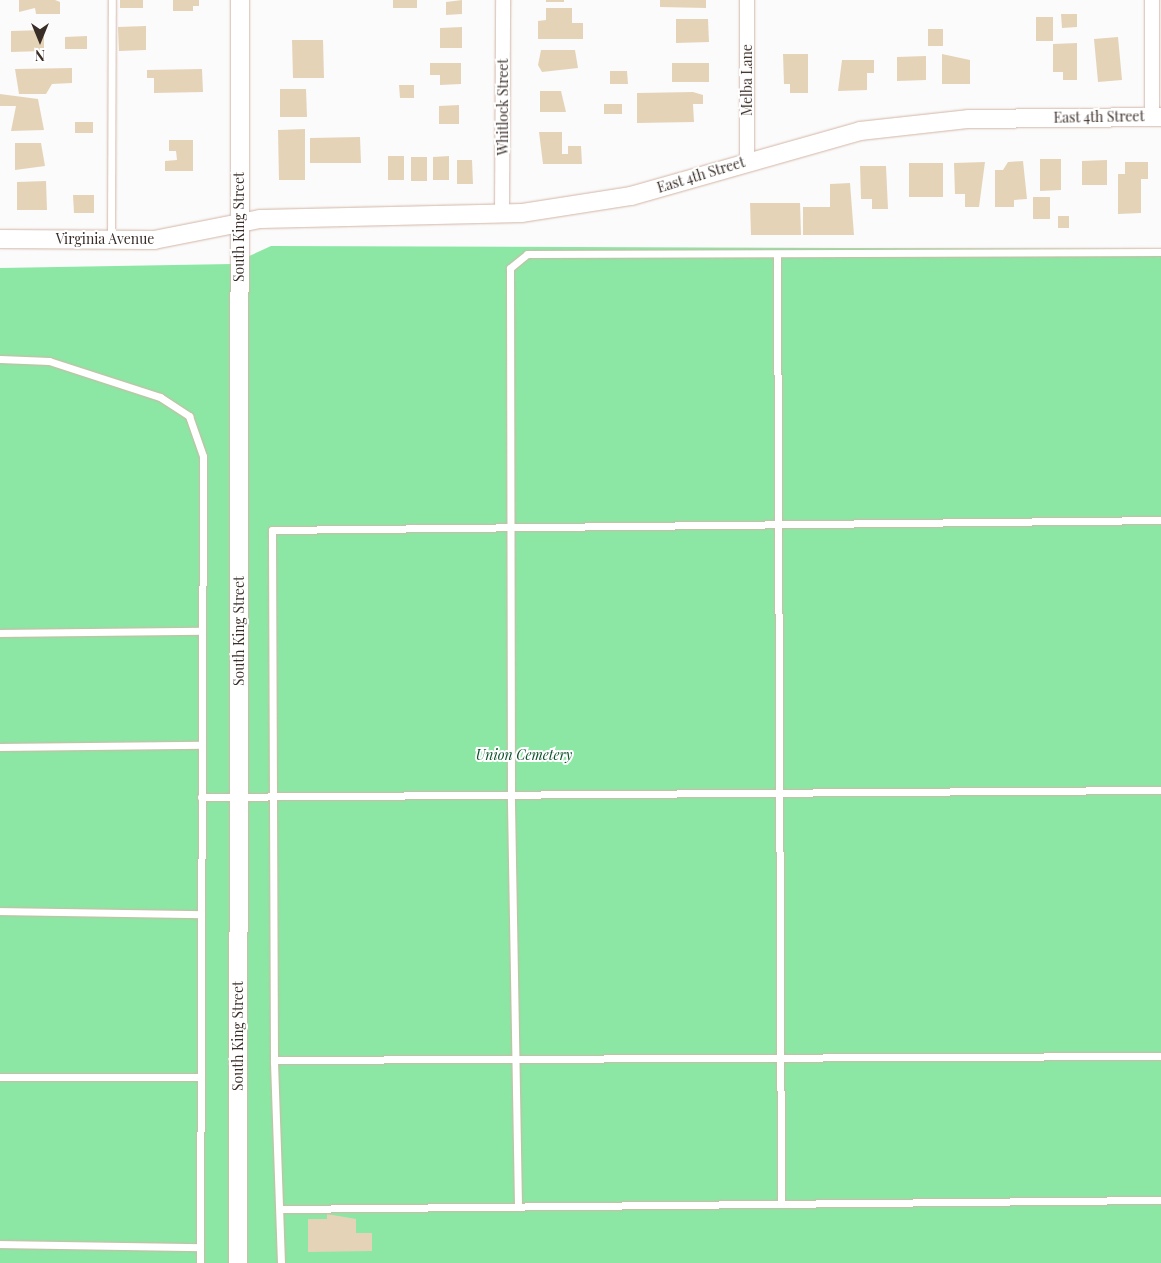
<!DOCTYPE html>
<html>
<head>
<meta charset="utf-8">
<style>
  body { margin:0 }
  #map { position:relative; width:1161px; height:1263px; overflow:hidden; background:#fbfbfb; font-family:"Playfair Display",serif }
  div>[style] { position:absolute }
  .green>* { inset:0; background:#8ce7a5 }
  .building>* { inset:0; background:#e5d3b8 }
  .roads { filter:drop-shadow(0 0 1px #d3b5a5) drop-shadow(0 0 1px #d3b5a5) }
  .service>* { height:7px; margin:-3.5px; padding:0 3.5px; transform-origin:3.5px; border-radius:3.5px; background:#fff }
  .minor>* { height:14px; margin:-7px; padding:0 7px; transform-origin:7px; border-radius:7px; background:#fff }
  .tertiary>* { height:18px; margin:-9px; padding:0 9px; transform-origin:9px; border-radius:9px; background:#fff }
  span { translate:-50% -50%; white-space:nowrap; text-align:center; line-height:1.15; -webkit-text-stroke:4px #fff; paint-order:stroke }
  .street-label { font-size:14px; color:#392d27 }
  .park-label { font-size:14px; color:#0b5229; font-style:italic }
  .north { position:absolute; left:15px; top:15px; width:50px; height:50px; -webkit-text-stroke:4px #fff; paint-order:stroke; rotate:180deg; font-size:14px; font-weight:700; line-height:20px; text-align:center; color:#392d27 }
  .north::after { content:''; display:block; margin:auto; width:18px; height:22px; background:#392d27; clip-path:polygon(50% 0,100% 100%,50% 72%,0 100%) }
</style>
</head>
<body>
<div id="map">
  <div class="green">
    <i style="clip-path:polygon(271px 246px,1161px 249px,1161px 1263px,0 1263px,0 268px,232px 264px)"></i>
  </div>
  <div class="building">
    <i style="clip-path:polygon(19px 0,55px 0,60px 2px,60px 14px,36px 14px,35px 8px,19px 12px)"></i>
    <i style="clip-path:polygon(120px 0,143px 0,143px 8px,120px 8px)"></i>
    <i style="clip-path:polygon(173px 0,199px 0,199px 6px,193px 6px,193px 11px,173px 11px)"></i>
    <i style="clip-path:polygon(393px 0,417px 0,417px 8px,393px 8px)"></i>
    <i style="clip-path:polygon(462px 0,462px 14px,446px 15px,446px 2px)"></i>
    <i style="clip-path:polygon(546px 0,564px 0,564px 2px,546px 2px)"></i>
    <i style="clip-path:polygon(660px 0,706px 0,706px 8px,660px 7px)"></i>
    <i style="clip-path:polygon(546px 8px,572px 8px,572px 23px,583px 23px,583px 39px,538px 39px,538px 21px,546px 20px)"></i>
    <i style="clip-path:polygon(1061px 14px,1077px 14px,1077px 27px,1062px 28px)"></i>
    <i style="clip-path:polygon(1036px 17px,1053px 17px,1053px 41px,1036px 41px)"></i>
    <i style="clip-path:polygon(676px 19px,708px 19px,709px 42px,676px 43px)"></i>
    <i style="clip-path:polygon(146px 26px,146px 50px,119px 51px,118px 27px)"></i>
    <i style="clip-path:polygon(462px 27px,462px 48px,440px 48px,440px 28px)"></i>
    <i style="clip-path:polygon(928px 29px,943px 29px,943px 46px,928px 46px)"></i>
    <i style="clip-path:polygon(44px 30px,44px 51px,11px 52px,11px 31px)"></i>
    <i style="clip-path:polygon(87px 36px,87px 49px,65px 49px,65px 37px)"></i>
    <i style="clip-path:polygon(1118px 37px,1122px 80px,1098px 82px,1094px 39px)"></i>
    <i style="clip-path:polygon(292px 40px,323px 40px,324px 78px,293px 78px)"></i>
    <i style="clip-path:polygon(1077px 43px,1077px 80px,1063px 80px,1063px 72px,1053px 72px,1053px 44px)"></i>
    <i style="clip-path:polygon(541px 50px,575px 50px,578px 68px,542px 72px,538px 65px)"></i>
    <i style="clip-path:polygon(783px 54px,808px 54px,808px 93px,790px 93px,790px 84px,784px 84px)"></i>
    <i style="clip-path:polygon(942px 54px,970px 60px,970px 84px,942px 84px)"></i>
    <i style="clip-path:polygon(926px 56px,926px 80px,897px 81px,897px 57px)"></i>
    <i style="clip-path:polygon(842px 60px,874px 60px,874px 73px,867px 73px,867px 90px,838px 91px)"></i>
    <i style="clip-path:polygon(430px 63px,461px 63px,461px 84px,440px 85px,440px 75px,430px 75px)"></i>
    <i style="clip-path:polygon(672px 63px,709px 63px,709px 82px,672px 82px)"></i>
    <i style="clip-path:polygon(72px 68px,72px 83px,52px 84px,46px 94px,19px 94px,15px 69px)"></i>
    <i style="clip-path:polygon(202px 69px,203px 92px,154px 93px,154px 78px,147px 78px,147px 70px)"></i>
    <i style="clip-path:polygon(610px 71px,627px 71px,628px 84px,610px 84px)"></i>
    <i style="clip-path:polygon(399px 85px,414px 85px,414px 98px,400px 98px)"></i>
    <i style="clip-path:polygon(280px 89px,306px 89px,307px 117px,280px 117px)"></i>
    <i style="clip-path:polygon(540px 91px,561px 91px,566px 112px,540px 112px)"></i>
    <i style="clip-path:polygon(693px 92px,703px 95px,703px 104px,693px 104px,694px 122px,637px 123px,637px 93px)"></i>
    <i style="clip-path:polygon(0 94px,38px 99px,44px 130px,11px 131px,16px 106px,0 106px)"></i>
    <i style="clip-path:polygon(604px 104px,622px 104px,622px 114px,604px 114px)"></i>
    <i style="clip-path:polygon(459px 105px,459px 124px,439px 124px,439px 106px)"></i>
    <i style="clip-path:polygon(75px 122px,93px 122px,93px 133px,75px 133px)"></i>
    <i style="clip-path:polygon(305px 129px,305px 180px,279px 180px,278px 130px)"></i>
    <i style="clip-path:polygon(539px 132px,562px 132px,562px 154px,568px 154px,568px 146px,581px 146px,582px 164px,543px 164px)"></i>
    <i style="clip-path:polygon(360px 137px,361px 163px,310px 163px,310px 138px)"></i>
    <i style="clip-path:polygon(169px 140px,193px 140px,193px 171px,165px 171px,165px 161px,177px 160px,176px 151px,169px 151px)"></i>
    <i style="clip-path:polygon(15px 143px,41px 143px,45px 166px,15px 170px)"></i>
    <i style="clip-path:polygon(388px 156px,404px 156px,404px 180px,388px 180px)"></i>
    <i style="clip-path:polygon(449px 156px,449px 180px,433px 180px,433px 157px)"></i>
    <i style="clip-path:polygon(411px 157px,427px 157px,427px 181px,411px 181px)"></i>
    <i style="clip-path:polygon(1040px 159px,1061px 159px,1061px 190px,1040px 191px)"></i>
    <i style="clip-path:polygon(457px 160px,472px 160px,473px 184px,457px 184px)"></i>
    <i style="clip-path:polygon(1107px 160px,1107px 185px,1082px 185px,1082px 161px)"></i>
    <i style="clip-path:polygon(1023px 161px,1027px 199px,1014px 200px,1014px 207px,995px 207px,995px 170px,1003px 170px,1008px 162px)"></i>
    <i style="clip-path:polygon(985px 162px,979px 207px,965px 207px,965px 194px,955px 194px,954px 163px)"></i>
    <i style="clip-path:polygon(1125px 162px,1148px 162px,1148px 179px,1141px 179px,1141px 213px,1118px 214px,1118px 174px,1125px 174px)"></i>
    <i style="clip-path:polygon(909px 163px,943px 163px,943px 197px,909px 197px)"></i>
    <i style="clip-path:polygon(860px 166px,886px 166px,888px 209px,872px 209px,872px 199px,861px 199px)"></i>
    <i style="clip-path:polygon(46px 181px,47px 210px,17px 210px,17px 182px)"></i>
    <i style="clip-path:polygon(850px 183px,854px 235px,803px 235px,803px 207px,830px 207px,830px 184px)"></i>
    <i style="clip-path:polygon(73px 195px,94px 195px,94px 213px,74px 213px)"></i>
    <i style="clip-path:polygon(1033px 197px,1050px 197px,1050px 219px,1033px 219px)"></i>
    <i style="clip-path:polygon(750px 203px,800px 203px,801px 235px,751px 235px)"></i>
    <i style="clip-path:polygon(1058px 216px,1069px 216px,1069px 228px,1058px 228px)"></i>
    <i style="clip-path:polygon(327px 1214px,356px 1219px,356px 1233px,372px 1233px,372px 1251px,308px 1252px,308px 1219px,327px 1219px)"></i>
  </div>
  <div class="roads">
    <div class="service">
      <i style="left:111px;top:240px;width:240px;rotate:-89.8deg"></i>
      <i style="left:777px;top:254px;width:948px;rotate:89.76deg"></i>
      <i style="left:0;top:359px;width:49px;rotate:2.3deg"></i>
      <i style="left:49px;top:361px;width:117px;rotate:18deg"></i>
      <i style="left:160px;top:397px;width:35px;rotate:33deg"></i>
      <i style="left:189px;top:416px;width:42px;rotate:70.7deg"></i>
      <i style="left:203px;top:456px;width:807px;rotate:90.21deg"></i>
      <i style="left:0;top:633px;width:200px;rotate:-0.6deg"></i>
      <i style="left:0;top:747px;width:201px;rotate:-0.6deg"></i>
      <i style="left:201px;top:797px;width:960px;rotate:-0.42deg"></i>
      <i style="left:0;top:911px;width:201px;rotate:0.9deg"></i>
      <i style="left:274px;top:1060px;width:887px;rotate:-0.26deg"></i>
      <i style="left:0;top:1077px;width:201px"></i>
      <i style="left:518px;top:1205px;width:410px;rotate:-91deg"></i>
      <i style="left:511px;top:795px;width:527px;rotate:-90.11deg"></i>
      <i style="left:510px;top:268px;width:22px;rotate:-39deg"></i>
      <i style="left:527px;top:254px;width:634px;rotate:-0.18deg"></i>
      <i style="left:282px;top:1209px;width:879px;rotate:-0.59deg"></i>
      <i style="left:0;top:1244px;width:200px;rotate:0.9deg"></i>
      <i style="left:281px;top:1263px;width:203px;rotate:-92deg"></i>
      <i style="left:274px;top:1060px;width:530px;rotate:-90.22deg"></i>
      <i style="left:272px;top:530px;width:889px;rotate:-0.64deg"></i>
    </div>
    <div class="minor">
      <i style="left:1152px;top:117px;width:117px;rotate:-90deg"></i>
      <i style="left:747px;top:160px;width:160px;rotate:-90deg"></i>
      <i style="left:502px;top:214px;width:214px;rotate:-89.7deg"></i>
    </div>
    <div class="tertiary">
      <i style="left:0;top:239px;width:154px;rotate:0.4deg"></i>
      <i style="left:154px;top:240px;width:108px;rotate:-11.2deg"></i>
      <i style="left:260px;top:219px;width:262px;rotate:-1.3deg"></i>
      <i style="left:522px;top:213px;width:110px;rotate:-8.9deg"></i>
      <i style="left:631px;top:196px;width:238px;rotate:-15.8deg"></i>
      <i style="left:860px;top:131px;width:110px;rotate:-6.3deg"></i>
      <i style="left:969px;top:119px;width:192px;rotate:-0.6deg"></i>
      <i style="left:238px;top:1263px;width:1263px;rotate:-89.91deg"></i>
    </div>
  </div>
  <div class="street-label">
    <span style="left:747px;top:80px;rotate:-90deg">Melba Lane</span>
    <span style="left:503px;top:107px;rotate:-90deg">Whitlock Street</span>
    <span style="left:1099px;top:117px;rotate:-1deg">East 4th Street</span>
    <span style="left:701px;top:175px;rotate:-17deg">East 4th Street</span>
    <span style="left:239px;top:227px;rotate:-90deg">South King Street</span>
    <span style="left:105px;top:239px">Virginia Avenue</span>
    <span style="left:239px;top:631px;rotate:-90deg">South King Street</span>
    <span style="left:238px;top:1036px;rotate:-90deg">South King Street</span>
  </div>
  <div class="park-label">
    <span style="left:524px;top:755px">Union Cemetery</span>
  </div>
  <div class="north">N</div>
</div>
</body>
</html>
